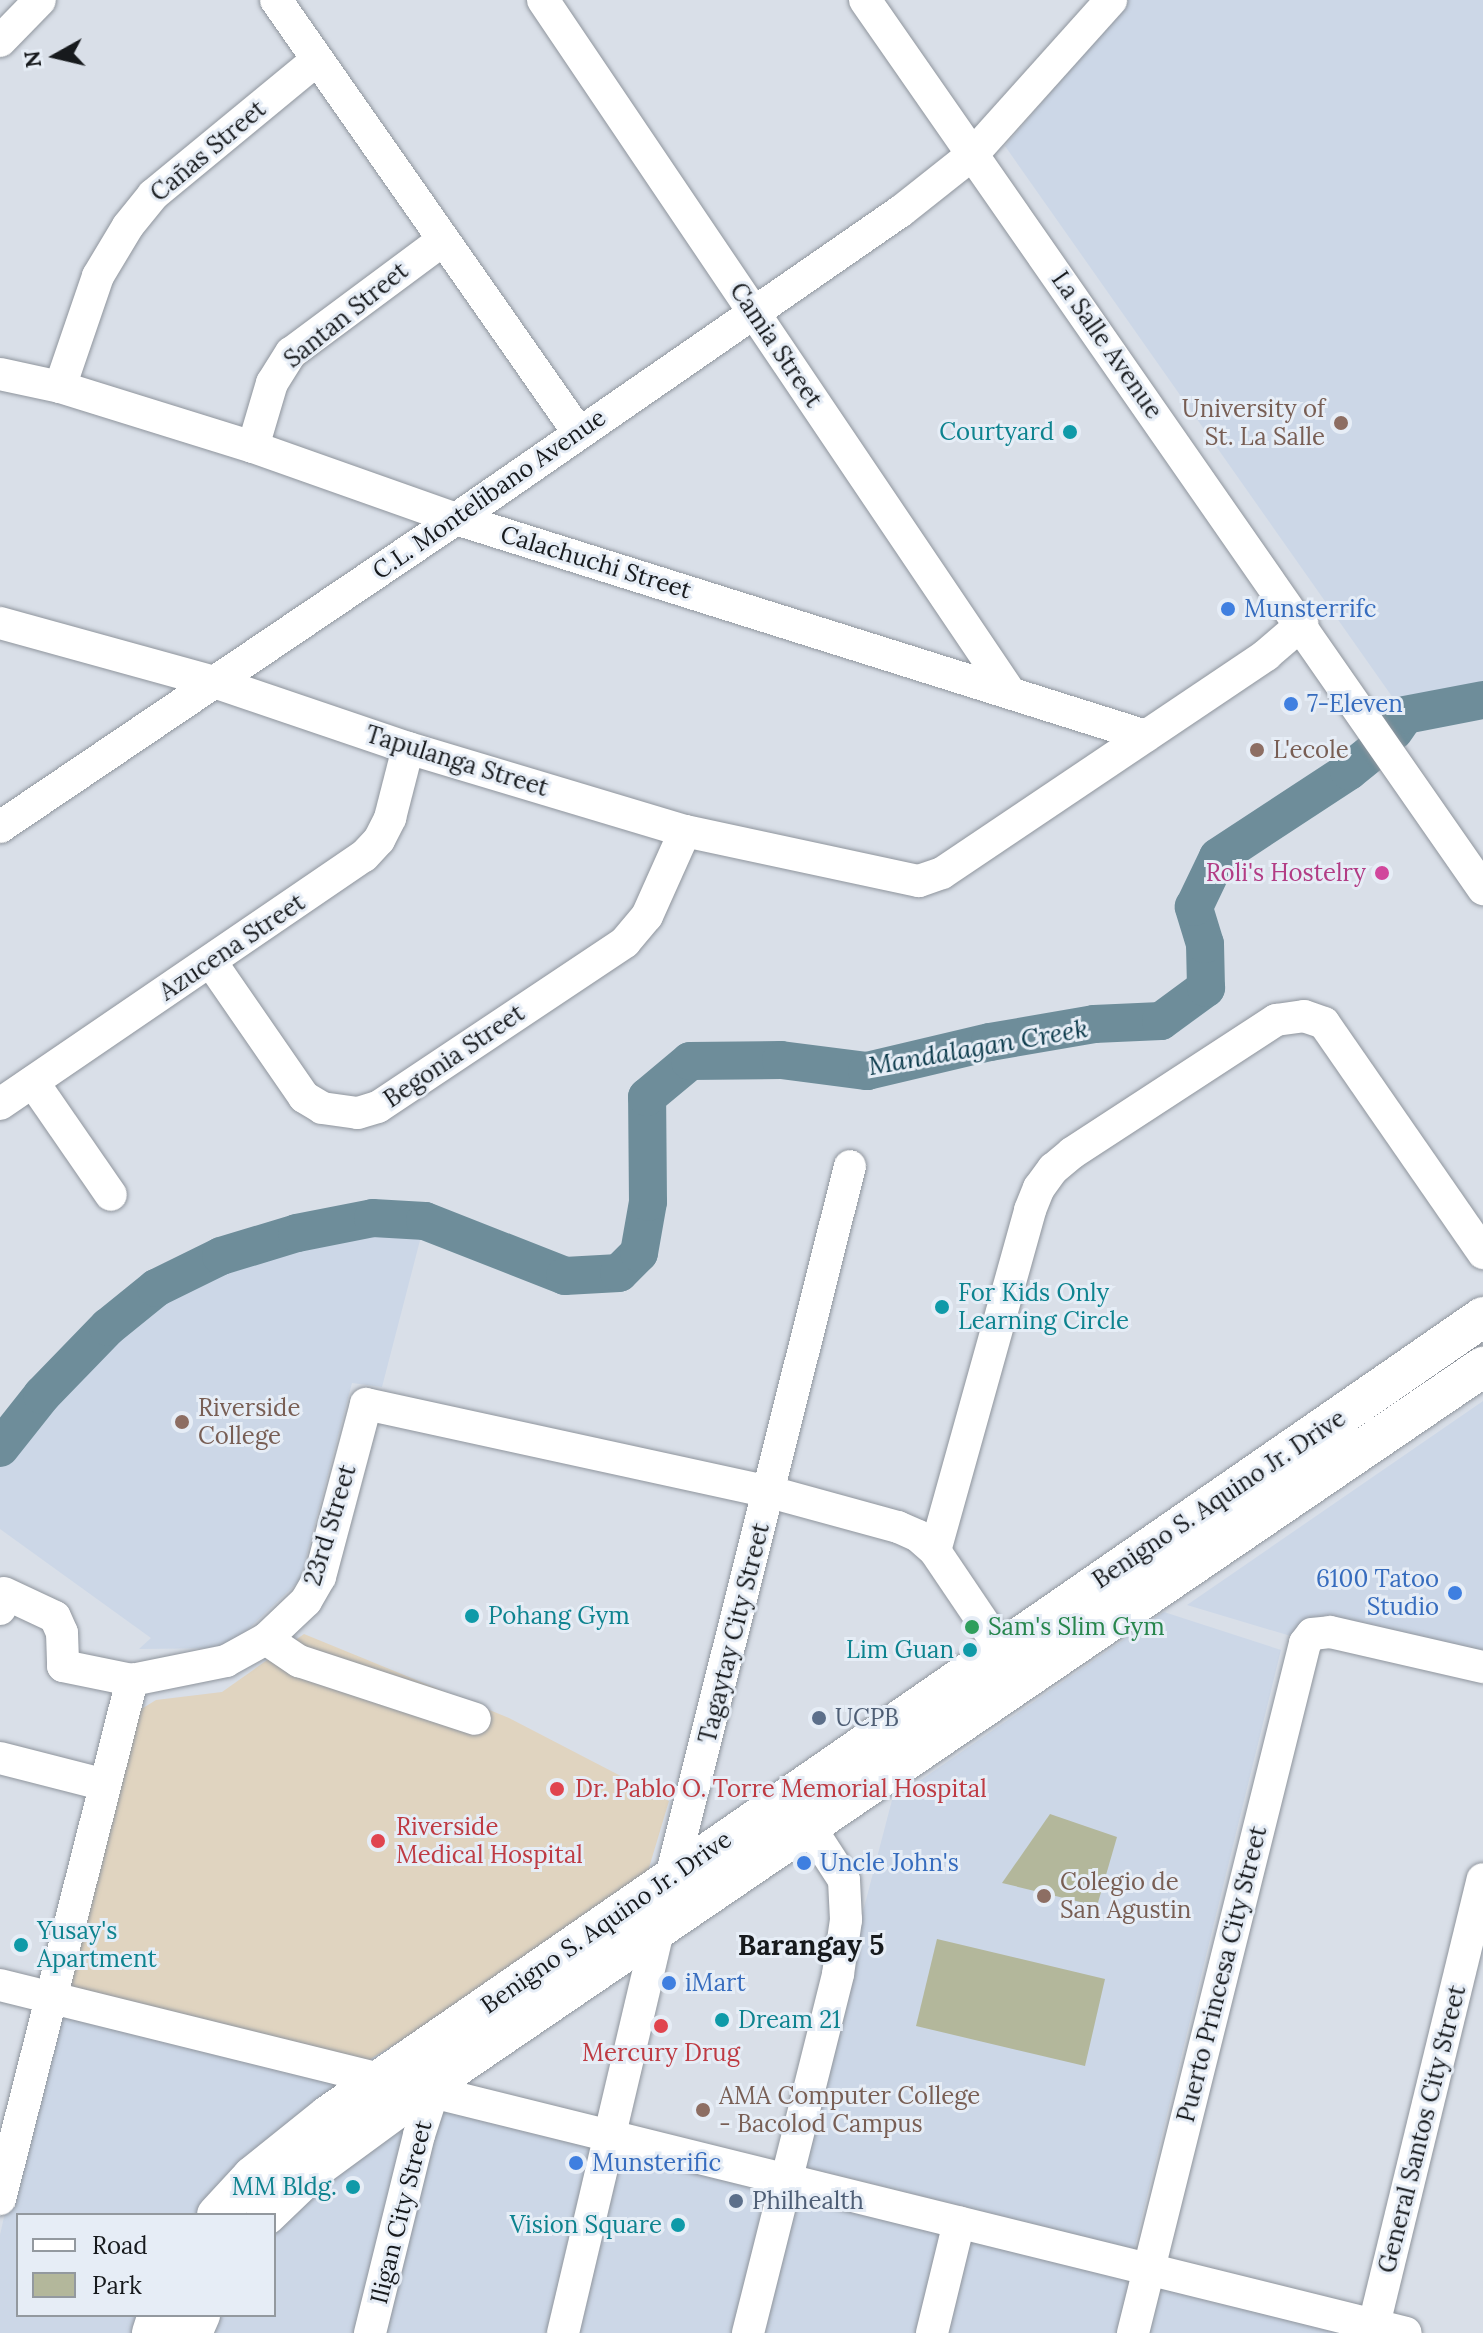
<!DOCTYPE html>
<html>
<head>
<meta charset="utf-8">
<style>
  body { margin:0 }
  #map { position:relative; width:1483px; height:2333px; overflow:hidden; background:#d9dfe8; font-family:Lora,serif }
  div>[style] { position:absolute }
  .built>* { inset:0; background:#ccd7e7 }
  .medical>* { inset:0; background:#e0d4c0 }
  .green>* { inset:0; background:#b3b79b }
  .river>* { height:38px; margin:-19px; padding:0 19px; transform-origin:19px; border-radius:19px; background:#6e8d9a }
  .roads { filter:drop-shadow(0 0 2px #8f959d) drop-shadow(0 0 2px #8f959d) }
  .minor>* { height:32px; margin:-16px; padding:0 16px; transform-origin:16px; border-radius:16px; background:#fff }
  .major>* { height:40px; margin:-20px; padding:0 20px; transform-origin:20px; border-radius:20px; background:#fff }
  .dots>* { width:22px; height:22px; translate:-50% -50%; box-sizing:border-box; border:4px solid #e6edf6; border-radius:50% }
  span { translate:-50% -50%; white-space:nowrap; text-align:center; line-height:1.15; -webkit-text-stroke:6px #e6edf6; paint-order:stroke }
  .street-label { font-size:24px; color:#171a1d }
  .education-label { font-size:24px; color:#785e54 }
  .right { translate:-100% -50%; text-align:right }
  .left { translate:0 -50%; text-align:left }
  .culture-label { font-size:24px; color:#0d838f }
  .shop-label { font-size:24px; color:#366cbe }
  .hotel-label { font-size:24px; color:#b23c85 }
  .leisure-label { font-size:24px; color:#27864d }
  .service-label { font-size:24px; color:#4e5e75 }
  .health-label { font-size:24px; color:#be3a42 }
  .water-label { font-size:26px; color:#0a394a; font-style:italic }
  .quarter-label { font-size:28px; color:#171a1d; font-weight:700 }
  .legend { position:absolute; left:16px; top:2213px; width:260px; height:104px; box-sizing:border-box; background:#e6edf6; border:2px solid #93999f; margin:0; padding:10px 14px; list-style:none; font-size:24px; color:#171a1d }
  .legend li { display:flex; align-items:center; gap:16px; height:40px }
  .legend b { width:40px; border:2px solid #93999f }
  .north { position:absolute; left:16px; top:16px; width:80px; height:80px; -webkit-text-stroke:6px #e6edf6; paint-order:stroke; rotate:262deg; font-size:22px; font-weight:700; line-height:32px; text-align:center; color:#171a1d }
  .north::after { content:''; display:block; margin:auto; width:28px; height:36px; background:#171a1d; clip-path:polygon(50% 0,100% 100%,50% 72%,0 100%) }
</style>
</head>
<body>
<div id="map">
  <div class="built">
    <i style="clip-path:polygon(1128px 0,1483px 0,1483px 700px,1405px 715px,1005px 146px)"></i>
    <i style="clip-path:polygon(373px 1218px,425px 1221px,382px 1387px,352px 1383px,300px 1580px,228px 1648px,139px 1649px,151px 1638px,0 1529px,0 1448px,42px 1395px,108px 1327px,156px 1288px,221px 1256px,297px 1233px)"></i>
    <i style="clip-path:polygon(1483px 1401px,1483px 1675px,1314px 1643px,1187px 1605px)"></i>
    <i style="clip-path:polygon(1164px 1612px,1281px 1650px,1134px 2249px,797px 2165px,892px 1800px)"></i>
    <i style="clip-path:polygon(evenodd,53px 1997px,1405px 2333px,0 2333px,0 2235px,53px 1997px,18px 2215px,274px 2215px,274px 2315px,18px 2315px,18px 2215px)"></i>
  </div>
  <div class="medical">
    <i style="clip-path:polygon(304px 1634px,509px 1718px,669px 1801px,645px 1881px,541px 1955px,369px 2060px,63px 1989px,135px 1713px,156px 1700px,222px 1692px)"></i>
  </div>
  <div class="green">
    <i style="clip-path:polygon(1050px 1814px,1117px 1837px,1097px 1906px,1002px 1883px)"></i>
    <i style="clip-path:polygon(937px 1939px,1105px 1979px,1085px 2066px,916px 2026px)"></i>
  </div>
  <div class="river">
    <i style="left:1394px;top:731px;width:19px;rotate:-55deg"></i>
    <i style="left:1405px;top:715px;width:79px;rotate:-10.9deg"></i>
    <i style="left:0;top:1448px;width:68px;rotate:-51.6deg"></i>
    <i style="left:42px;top:1395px;width:95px;rotate:-45.9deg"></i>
    <i style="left:108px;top:1327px;width:62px;rotate:-39.1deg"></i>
    <i style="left:156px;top:1288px;width:72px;rotate:-26.2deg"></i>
    <i style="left:221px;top:1256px;width:79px;rotate:-16.8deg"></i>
    <i style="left:297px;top:1233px;width:77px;rotate:-11.2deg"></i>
    <i style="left:373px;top:1218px;width:52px;rotate:3.3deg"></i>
    <i style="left:425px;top:1221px;width:150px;rotate:21.4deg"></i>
    <i style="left:565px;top:1276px;width:54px;rotate:-3.2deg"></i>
    <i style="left:619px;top:1273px;width:28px;rotate:-45deg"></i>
    <i style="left:639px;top:1253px;width:52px;rotate:-80deg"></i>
    <i style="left:648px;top:1202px;width:105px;rotate:-90.5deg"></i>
    <i style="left:647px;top:1097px;width:56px;rotate:-39.9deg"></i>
    <i style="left:690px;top:1061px;width:91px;rotate:-0.6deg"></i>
    <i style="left:781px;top:1060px;width:87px;rotate:7.3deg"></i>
    <i style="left:867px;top:1071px;width:126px;rotate:-13.3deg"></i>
    <i style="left:990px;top:1042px;width:106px;rotate:-9.8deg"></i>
    <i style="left:1094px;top:1024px;width:67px;rotate:-2.6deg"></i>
    <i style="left:1161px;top:1021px;width:56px;rotate:-36.3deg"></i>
    <i style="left:1206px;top:988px;width:44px;rotate:-91.3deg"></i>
    <i style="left:1205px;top:944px;width:39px;rotate:-107deg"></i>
    <i style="left:1194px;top:907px;width:55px;rotate:-64.4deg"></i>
    <i style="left:1218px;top:857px;width:157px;rotate:-33.3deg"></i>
    <i style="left:1349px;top:771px;width:35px;rotate:-39deg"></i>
  </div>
  <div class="roads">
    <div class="minor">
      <i style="left:276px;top:0;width:527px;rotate:55.04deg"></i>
      <i style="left:543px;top:0;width:833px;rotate:56deg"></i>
      <i style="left:865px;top:0;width:1083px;rotate:55.19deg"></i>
      <i style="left:0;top:41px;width:57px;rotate:-45.7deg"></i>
      <i style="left:0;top:374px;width:61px;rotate:12.2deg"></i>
      <i style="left:60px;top:387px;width:202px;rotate:17.3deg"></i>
      <i style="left:253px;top:447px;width:215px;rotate:19.5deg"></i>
      <i style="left:456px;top:519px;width:723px;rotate:17.46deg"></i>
      <i style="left:60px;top:387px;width:117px;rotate:-71.1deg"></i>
      <i style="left:98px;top:276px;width:58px;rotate:-59deg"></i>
      <i style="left:128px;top:226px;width:40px;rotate:-51deg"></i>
      <i style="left:153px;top:195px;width:212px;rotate:-39.5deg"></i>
      <i style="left:253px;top:447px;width:67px;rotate:-73.5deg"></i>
      <i style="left:272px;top:383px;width:36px;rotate:-58deg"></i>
      <i style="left:291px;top:353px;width:188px;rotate:-36.6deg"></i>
      <i style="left:0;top:623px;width:222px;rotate:15.4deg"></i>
      <i style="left:214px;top:682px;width:205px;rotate:18.8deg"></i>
      <i style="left:408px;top:748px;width:289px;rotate:16.7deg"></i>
      <i style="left:685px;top:831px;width:239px;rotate:12.1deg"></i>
      <i style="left:919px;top:881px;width:24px;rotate:-19deg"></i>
      <i style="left:942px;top:873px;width:391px;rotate:-33.9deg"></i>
      <i style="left:1266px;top:655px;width:48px;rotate:-40.7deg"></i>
      <i style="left:0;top:827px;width:550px;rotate:-34.04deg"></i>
      <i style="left:456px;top:519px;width:541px;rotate:-34.69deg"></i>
      <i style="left:901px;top:211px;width:92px;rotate:-38.4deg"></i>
      <i style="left:973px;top:154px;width:207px;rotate:-48.1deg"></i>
      <i style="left:211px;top:962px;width:164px;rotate:55.4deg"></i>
      <i style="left:304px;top:1097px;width:21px;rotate:31deg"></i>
      <i style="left:322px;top:1108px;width:36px;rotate:8deg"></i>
      <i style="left:358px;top:1113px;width:21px;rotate:-17deg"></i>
      <i style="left:378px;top:1107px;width:297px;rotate:-33.7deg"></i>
      <i style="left:625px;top:942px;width:34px;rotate:-50deg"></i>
      <i style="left:647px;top:916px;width:93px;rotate:-65.9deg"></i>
      <i style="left:33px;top:1082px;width:137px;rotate:55.4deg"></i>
      <i style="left:0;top:1104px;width:440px;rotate:-34.3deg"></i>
      <i style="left:364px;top:856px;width:22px;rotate:-47deg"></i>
      <i style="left:379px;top:840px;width:25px;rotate:-63deg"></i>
      <i style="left:390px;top:818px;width:72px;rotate:-75.6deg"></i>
      <i style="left:935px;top:1551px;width:354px;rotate:-74.4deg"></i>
      <i style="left:1030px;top:1210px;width:24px;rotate:-68deg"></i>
      <i style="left:1039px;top:1188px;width:24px;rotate:-54deg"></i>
      <i style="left:1053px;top:1169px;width:25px;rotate:-40deg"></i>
      <i style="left:1072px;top:1153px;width:244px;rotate:-33.1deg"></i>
      <i style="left:1276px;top:1020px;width:28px;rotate:-8deg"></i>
      <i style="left:1304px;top:1016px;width:21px;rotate:19deg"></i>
      <i style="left:1324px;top:1023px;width:280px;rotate:55.3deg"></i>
      <i style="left:0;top:1609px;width:16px;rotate:-76deg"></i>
      <i style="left:4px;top:1593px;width:56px;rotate:25.2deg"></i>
      <i style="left:55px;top:1617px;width:17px;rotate:66deg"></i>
      <i style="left:62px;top:1633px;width:33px;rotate:88deg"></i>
      <i style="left:63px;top:1666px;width:70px;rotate:11.5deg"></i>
      <i style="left:266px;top:1639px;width:40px;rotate:34deg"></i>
      <i style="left:299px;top:1661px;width:185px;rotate:18.2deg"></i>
      <i style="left:0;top:1758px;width:108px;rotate:14.4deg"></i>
      <i style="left:0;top:1985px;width:1448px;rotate:13.9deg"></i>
      <i style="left:0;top:2199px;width:536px;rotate:-75.73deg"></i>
      <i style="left:132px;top:1680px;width:96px;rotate:-11.4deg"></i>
      <i style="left:226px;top:1661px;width:46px;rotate:-28.8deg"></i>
      <i style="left:266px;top:1639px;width:55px;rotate:-43.5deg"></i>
      <i style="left:306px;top:1601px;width:28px;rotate:-60deg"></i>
      <i style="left:320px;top:1577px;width:179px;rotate:-75.1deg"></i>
      <i style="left:366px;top:1404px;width:413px;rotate:12.3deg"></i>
      <i style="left:770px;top:1492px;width:133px;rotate:15.3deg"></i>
      <i style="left:898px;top:1527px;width:22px;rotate:24deg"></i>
      <i style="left:918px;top:1536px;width:23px;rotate:41deg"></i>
      <i style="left:935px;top:1551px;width:141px;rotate:56deg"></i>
      <i style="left:370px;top:2333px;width:204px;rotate:-76.1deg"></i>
      <i style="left:419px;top:2135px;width:45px;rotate:-72deg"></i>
      <i style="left:563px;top:2333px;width:469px;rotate:-76.7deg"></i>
      <i style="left:671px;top:1877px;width:733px;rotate:-75.87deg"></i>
      <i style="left:748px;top:2333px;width:370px;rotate:-75.9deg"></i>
      <i style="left:838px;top:1974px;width:55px;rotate:-81.6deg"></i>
      <i style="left:846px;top:1920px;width:40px;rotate:-92.9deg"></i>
      <i style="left:844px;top:1880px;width:88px;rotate:-123deg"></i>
      <i style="left:932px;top:2333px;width:114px;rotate:-76.3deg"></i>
      <i style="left:1133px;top:2333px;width:711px;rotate:-76deg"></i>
      <i style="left:1305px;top:1643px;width:11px;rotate:-52deg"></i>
      <i style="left:1312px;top:1634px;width:18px;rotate:-6deg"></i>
      <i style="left:1330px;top:1632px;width:157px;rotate:12.9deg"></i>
      <i style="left:1372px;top:2333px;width:467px;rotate:-76.3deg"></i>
    </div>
    <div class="major">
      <i style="left:217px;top:2215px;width:53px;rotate:-47.3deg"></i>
      <i style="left:253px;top:2176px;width:97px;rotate:-38.8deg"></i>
      <i style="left:329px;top:2115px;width:1403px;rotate:-34.66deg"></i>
      <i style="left:266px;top:2215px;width:66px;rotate:-43.8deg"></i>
      <i style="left:314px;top:2169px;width:135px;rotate:-36.3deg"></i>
      <i style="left:423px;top:2089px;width:1283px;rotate:-34.26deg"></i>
      <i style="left:152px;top:2333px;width:19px;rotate:-72deg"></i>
      <i style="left:192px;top:2333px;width:20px;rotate:-66deg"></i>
    </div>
  </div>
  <div class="dots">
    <i style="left:1341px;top:423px;background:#8d6e63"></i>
    <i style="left:1070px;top:432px;background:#0f9aa8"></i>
    <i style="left:1228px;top:609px;background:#3f7fe0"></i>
    <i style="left:1291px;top:704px;background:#3f7fe0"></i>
    <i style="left:1257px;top:750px;background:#8d6e63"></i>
    <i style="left:1382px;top:873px;background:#d1479c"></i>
    <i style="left:942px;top:1307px;background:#0f9aa8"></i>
    <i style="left:182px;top:1422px;background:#8d6e63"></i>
    <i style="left:1455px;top:1593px;background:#3f7fe0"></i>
    <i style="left:472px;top:1616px;background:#0f9aa8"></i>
    <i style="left:972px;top:1627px;background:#2e9e5b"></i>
    <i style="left:970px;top:1650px;background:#0f9aa8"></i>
    <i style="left:819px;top:1718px;background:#5c6f8a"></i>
    <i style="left:557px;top:1789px;background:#e0444e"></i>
    <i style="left:378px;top:1841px;background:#e0444e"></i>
    <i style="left:804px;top:1863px;background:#3f7fe0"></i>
    <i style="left:1044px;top:1896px;background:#8d6e63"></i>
    <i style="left:21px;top:1945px;background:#0f9aa8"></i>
    <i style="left:669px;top:1983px;background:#3f7fe0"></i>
    <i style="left:722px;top:2020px;background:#0f9aa8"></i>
    <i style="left:661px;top:2026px;background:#e0444e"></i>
    <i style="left:703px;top:2110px;background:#8d6e63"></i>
    <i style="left:576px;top:2163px;background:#3f7fe0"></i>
    <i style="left:353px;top:2187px;background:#0f9aa8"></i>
    <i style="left:736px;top:2201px;background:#5c6f8a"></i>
    <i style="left:678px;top:2225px;background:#0f9aa8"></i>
  </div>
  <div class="street-label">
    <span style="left:208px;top:151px;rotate:-40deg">Cañas Street</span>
    <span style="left:346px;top:315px;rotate:-39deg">Santan Street</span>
    <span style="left:776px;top:345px;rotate:56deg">Camia Street</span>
    <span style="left:1107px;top:345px;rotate:55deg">La Salle Avenue</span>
    <span style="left:489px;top:494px;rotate:-35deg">C.L. Montelibano Avenue</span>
    <span style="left:596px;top:562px;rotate:17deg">Calachuchi Street</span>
    <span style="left:457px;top:761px;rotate:17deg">Tapulanga Street</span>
    <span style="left:232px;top:947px;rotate:-34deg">Azucena Street</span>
    <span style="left:454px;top:1056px;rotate:-34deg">Begonia Street</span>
    <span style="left:1219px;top:1499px;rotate:-34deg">Benigno S. Aquino Jr. Drive</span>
    <span style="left:330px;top:1525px;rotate:-73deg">23rd Street</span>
    <span style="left:734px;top:1633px;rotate:-76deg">Tagaytay City Street</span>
    <span style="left:606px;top:1922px;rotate:-35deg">Benigno S. Aquino Jr. Drive</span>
    <span style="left:1222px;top:1974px;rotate:-76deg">Puerto Princesa City Street</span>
    <span style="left:1422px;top:2129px;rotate:-76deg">General Santos City Street</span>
    <span style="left:401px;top:2212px;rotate:-76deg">Iligan City Street</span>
  </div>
  <div class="education-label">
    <span class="right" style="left:1325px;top:423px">University of<br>St. La Salle</span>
    <span class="left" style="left:1273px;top:750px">L'ecole</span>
    <span class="left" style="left:198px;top:1422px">Riverside<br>College</span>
    <span class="left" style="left:1060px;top:1896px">Colegio de<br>San Agustin</span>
    <span class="left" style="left:719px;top:2110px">AMA Computer College<br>- Bacolod Campus</span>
  </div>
  <div class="culture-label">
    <span class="right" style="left:1054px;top:432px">Courtyard</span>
    <span class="left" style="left:958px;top:1307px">For Kids Only<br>Learning Circle</span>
    <span class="left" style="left:488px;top:1616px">Pohang Gym</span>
    <span class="right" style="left:954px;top:1650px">Lim Guan</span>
    <span class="left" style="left:37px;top:1945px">Yusay's<br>Apartment</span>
    <span class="left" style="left:738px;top:2020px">Dream 21</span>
    <span class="right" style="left:337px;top:2187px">MM Bldg.</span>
    <span class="right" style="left:662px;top:2225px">Vision Square</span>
  </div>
  <div class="shop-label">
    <span class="left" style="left:1244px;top:609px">Munsterrifc</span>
    <span class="left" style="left:1307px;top:704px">7-Eleven</span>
    <span class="right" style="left:1439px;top:1593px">6100 Tatoo<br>Studio</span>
    <span class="left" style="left:820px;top:1863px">Uncle John's</span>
    <span class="left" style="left:685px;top:1983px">iMart</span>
    <span class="left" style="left:592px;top:2163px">Munsterific</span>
  </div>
  <div class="hotel-label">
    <span class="right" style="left:1366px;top:873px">Roli's Hostelry</span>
  </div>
  <div class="leisure-label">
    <span class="left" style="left:988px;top:1627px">Sam's Slim Gym</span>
  </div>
  <div class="service-label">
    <span class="left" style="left:835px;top:1718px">UCPB</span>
    <span class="left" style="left:752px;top:2201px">Philhealth</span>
  </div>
  <div class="health-label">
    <span class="left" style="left:575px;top:1789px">Dr. Pablo O. Torre Memorial Hospital</span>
    <span class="left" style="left:396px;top:1841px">Riverside<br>Medical Hospital</span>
    <span style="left:661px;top:2053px">Mercury Drug</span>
  </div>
  <div class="water-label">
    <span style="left:978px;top:1047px;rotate:-10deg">Mandalagan Creek</span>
  </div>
  <div class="quarter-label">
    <span style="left:811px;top:1945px">Barangay 5</span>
  </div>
  <ul class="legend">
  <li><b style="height:10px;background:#fff"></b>Road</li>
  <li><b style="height:22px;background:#b3b79b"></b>Park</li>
  </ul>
  <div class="north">N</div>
</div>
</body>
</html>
